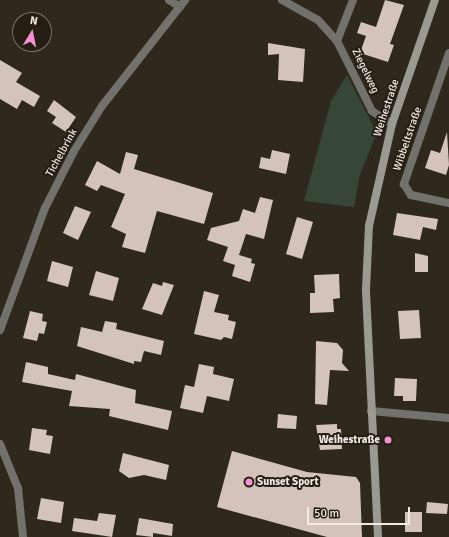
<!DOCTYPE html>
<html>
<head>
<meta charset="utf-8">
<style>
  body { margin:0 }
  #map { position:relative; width:449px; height:537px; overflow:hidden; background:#2f281d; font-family:Signika,sans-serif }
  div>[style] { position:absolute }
  .green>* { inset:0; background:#364735 }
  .building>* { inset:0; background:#d3c3ba }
  .street>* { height:8px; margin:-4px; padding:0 4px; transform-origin:4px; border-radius:4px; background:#72716b }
  .secondary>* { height:8px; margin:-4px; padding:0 4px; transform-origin:4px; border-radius:4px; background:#9b9a90 }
  .dots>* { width:11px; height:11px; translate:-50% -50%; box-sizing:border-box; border:2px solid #251e13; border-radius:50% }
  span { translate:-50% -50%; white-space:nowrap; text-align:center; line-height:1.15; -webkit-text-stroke:4px #251e13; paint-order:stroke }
  .street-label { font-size:11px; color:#f0eae3 }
  .poi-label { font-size:11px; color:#f0eae3; font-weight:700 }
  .right { translate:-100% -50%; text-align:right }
  .left { translate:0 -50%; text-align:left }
  .north { position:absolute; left:12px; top:12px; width:40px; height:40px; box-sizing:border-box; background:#251e13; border:1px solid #767066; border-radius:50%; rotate:10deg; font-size:11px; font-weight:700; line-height:16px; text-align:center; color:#f0eae3 }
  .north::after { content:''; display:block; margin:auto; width:14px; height:18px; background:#f591d2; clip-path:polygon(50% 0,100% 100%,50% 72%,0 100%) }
  .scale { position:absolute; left:307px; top:507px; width:103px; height:18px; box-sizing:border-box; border:2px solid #f0eae3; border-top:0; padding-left:5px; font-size:12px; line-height:14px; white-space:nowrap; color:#f0eae3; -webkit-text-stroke:3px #251e13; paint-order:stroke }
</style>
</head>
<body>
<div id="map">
  <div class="green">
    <i style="clip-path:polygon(347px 75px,377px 133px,360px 174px,354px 207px,304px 201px,331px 101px)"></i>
  </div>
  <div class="building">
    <i style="clip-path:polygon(385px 0,404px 5px,390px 44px,394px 45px,388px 62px,360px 53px,366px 36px,357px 33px,361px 22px,376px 27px)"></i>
    <i style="clip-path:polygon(268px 43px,305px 49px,303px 82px,278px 80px,279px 54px,268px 55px)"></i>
    <i style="clip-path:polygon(0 60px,22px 73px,16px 82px,40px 96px,34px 107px,22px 100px,17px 109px,0 99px)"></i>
    <i style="clip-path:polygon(54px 100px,76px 117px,66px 132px,52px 123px,56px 117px,47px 111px)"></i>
    <i style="clip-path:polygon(447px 132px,449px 165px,446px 175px,425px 168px,431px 150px,440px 153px)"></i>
    <i style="clip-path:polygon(272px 150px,290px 154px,286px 174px,259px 168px,261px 157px,270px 159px)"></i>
    <i style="clip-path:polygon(126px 152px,138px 155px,134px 169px,213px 193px,204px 224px,157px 211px,145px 253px,122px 247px,126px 234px,111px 227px,125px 194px,101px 185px,97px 191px,85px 185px,97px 161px,120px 174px)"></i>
    <i style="clip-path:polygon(260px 197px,273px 200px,264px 239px,246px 234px,239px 255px,252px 259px,251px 263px,255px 264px,250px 282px,232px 276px,235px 265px,223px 261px,228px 247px,207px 240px,211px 228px,239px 221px,243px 209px,255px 213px)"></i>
    <i style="clip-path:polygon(75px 206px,91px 212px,78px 240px,63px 233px)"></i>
    <i style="clip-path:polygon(397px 213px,438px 219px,436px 230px,423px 227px,420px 240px,393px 235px)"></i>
    <i style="clip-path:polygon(297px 217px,313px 222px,302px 259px,286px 254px)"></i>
    <i style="clip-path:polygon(415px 253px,428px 256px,428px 272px,415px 272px)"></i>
    <i style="clip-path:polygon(52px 261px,73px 267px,68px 287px,47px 281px)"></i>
    <i style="clip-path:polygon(96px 271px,119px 278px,113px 301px,89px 295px)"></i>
    <i style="clip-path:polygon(339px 274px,340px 298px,333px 299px,334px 312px,310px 313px,310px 293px,315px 293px,314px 275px)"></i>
    <i style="clip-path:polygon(163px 282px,174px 285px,162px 315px,142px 309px,153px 283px,162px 286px)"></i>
    <i style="clip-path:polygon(204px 291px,219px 295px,214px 312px,229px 315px,228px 320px,236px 322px,232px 339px,224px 337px,221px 340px,194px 334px)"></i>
    <i style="clip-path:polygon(419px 310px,421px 338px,400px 339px,398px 311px)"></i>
    <i style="clip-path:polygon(30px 311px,43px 314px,42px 321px,47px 322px,44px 334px,39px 333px,37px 341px,23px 338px)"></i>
    <i style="clip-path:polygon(105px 321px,117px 323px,116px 329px,164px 341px,161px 355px,144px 351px,141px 362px,134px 361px,134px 364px,77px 346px,81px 327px,102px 332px)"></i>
    <i style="clip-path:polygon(316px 341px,337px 343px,343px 350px,342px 363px,349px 371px,330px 370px,327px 405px,315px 404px)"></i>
    <i style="clip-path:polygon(26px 362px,48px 367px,48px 374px,75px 380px,76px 374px,136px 390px,135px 403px,172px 411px,168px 430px,109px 416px,110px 409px,69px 406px,72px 391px,22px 382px)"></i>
    <i style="clip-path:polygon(199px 364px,214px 367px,213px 374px,234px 379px,229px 401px,207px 396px,203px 413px,180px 408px,185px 385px,194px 387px)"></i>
    <i style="clip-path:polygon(395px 378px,417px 379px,416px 401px,403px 401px,403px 396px,394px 396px)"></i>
    <i style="clip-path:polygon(278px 414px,297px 416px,296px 429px,277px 428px)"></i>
    <i style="clip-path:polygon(337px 424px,337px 429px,341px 429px,342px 449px,320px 450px,316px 425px)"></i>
    <i style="clip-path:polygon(32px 428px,47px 430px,46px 435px,53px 436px,50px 454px,29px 450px)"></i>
    <i style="clip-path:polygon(232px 451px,307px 472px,356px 477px,360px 483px,362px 537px,327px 537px,217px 507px)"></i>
    <i style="clip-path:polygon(123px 453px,169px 465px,166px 480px,144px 475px,129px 478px,119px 471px)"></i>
    <i style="clip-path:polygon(41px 498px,64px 502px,61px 523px,37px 519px)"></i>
    <i style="clip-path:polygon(427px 502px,448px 504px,447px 514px,426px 513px)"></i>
    <i style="clip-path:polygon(405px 512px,422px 512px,422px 532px,405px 532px)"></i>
    <i style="clip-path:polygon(99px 513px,116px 515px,112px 537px,72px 531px,74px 518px,97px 521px)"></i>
    <i style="clip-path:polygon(139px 518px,173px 524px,172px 536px,153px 533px,153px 537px,136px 535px)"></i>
  </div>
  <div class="street">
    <i style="left:169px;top:0;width:13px;rotate:32deg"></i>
    <i style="left:282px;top:0;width:41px;rotate:29.1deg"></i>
    <i style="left:318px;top:20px;width:28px;rotate:48deg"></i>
    <i style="left:337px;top:41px;width:78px;rotate:63.4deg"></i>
    <i style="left:372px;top:111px;width:24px;rotate:33deg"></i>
    <i style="left:337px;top:41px;width:44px;rotate:-68.7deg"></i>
    <i style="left:449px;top:53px;width:139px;rotate:109deg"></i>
    <i style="left:404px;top:184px;width:13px;rotate:58deg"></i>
    <i style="left:411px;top:195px;width:39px;rotate:12deg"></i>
    <i style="left:0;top:330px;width:130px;rotate:-69.8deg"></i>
    <i style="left:45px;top:208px;width:64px;rotate:-63deg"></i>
    <i style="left:74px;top:151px;width:53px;rotate:-58.1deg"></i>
    <i style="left:102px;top:106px;width:135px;rotate:-51.9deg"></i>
    <i style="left:371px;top:411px;width:78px;rotate:5.1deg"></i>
    <i style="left:0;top:444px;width:48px;rotate:67.8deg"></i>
    <i style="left:18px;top:488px;width:49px;rotate:84.2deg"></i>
  </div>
  <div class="secondary">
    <i style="left:378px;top:537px;width:248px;rotate:-92.8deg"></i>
    <i style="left:366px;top:289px;width:63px;rotate:-87.3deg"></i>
    <i style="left:369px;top:226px;width:105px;rotate:-77.3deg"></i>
    <i style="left:392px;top:124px;width:131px;rotate:-70.9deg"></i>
  </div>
  <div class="dots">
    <i style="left:388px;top:440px;background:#f591d2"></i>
    <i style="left:249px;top:482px;background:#f591d2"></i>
  </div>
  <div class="street-label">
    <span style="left:365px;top:71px;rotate:64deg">Ziegelweg</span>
    <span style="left:387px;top:108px;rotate:-72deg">Weihestraße</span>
    <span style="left:408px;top:139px;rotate:-71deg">Wibbeltstraße</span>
    <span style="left:62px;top:153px;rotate:-61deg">Tichelbrink</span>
  </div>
  <div class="poi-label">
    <span class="right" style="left:380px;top:440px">Weihestraße</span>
    <span class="left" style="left:257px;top:482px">Sunset Sport</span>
  </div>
  <div class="north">N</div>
  <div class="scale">50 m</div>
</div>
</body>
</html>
